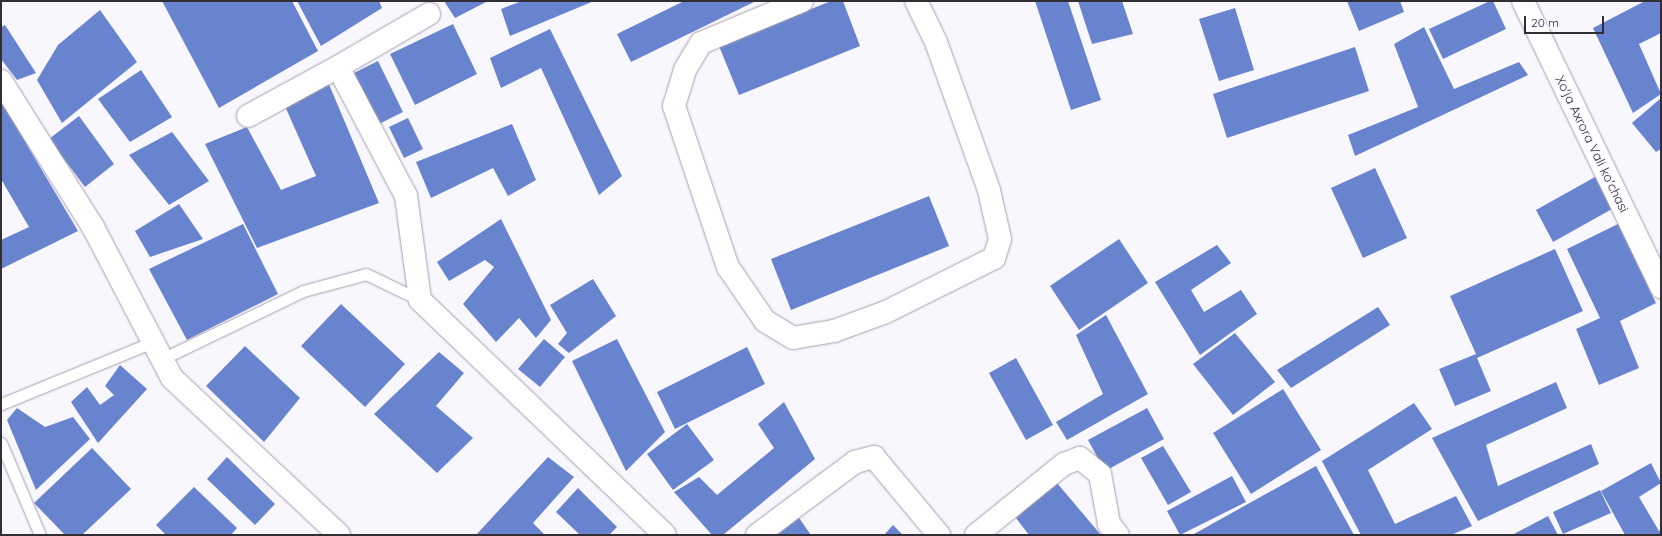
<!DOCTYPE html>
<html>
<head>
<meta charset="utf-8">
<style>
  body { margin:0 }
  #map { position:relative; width:1662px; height:536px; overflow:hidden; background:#f9f7fe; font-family:Quicksand,sans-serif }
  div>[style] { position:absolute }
  .building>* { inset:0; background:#6984cf }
  .roads { filter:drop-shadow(0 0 1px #a5a0af) drop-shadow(0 0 1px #a5a0af) }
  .service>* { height:11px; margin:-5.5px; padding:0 5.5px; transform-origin:5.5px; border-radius:5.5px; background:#fff }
  .minor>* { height:22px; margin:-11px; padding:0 11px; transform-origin:11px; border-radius:11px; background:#fff }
  .tertiary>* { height:22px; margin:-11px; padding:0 11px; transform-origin:11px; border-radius:11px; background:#fff }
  span { translate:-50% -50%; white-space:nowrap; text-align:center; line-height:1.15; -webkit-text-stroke:3px #f9f7fe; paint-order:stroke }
  .street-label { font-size:13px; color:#312f35 }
  .frame { position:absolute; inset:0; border:2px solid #312f35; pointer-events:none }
  .scale { position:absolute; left:1524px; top:16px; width:80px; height:18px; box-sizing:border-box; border:2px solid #312f35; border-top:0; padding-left:5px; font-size:12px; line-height:14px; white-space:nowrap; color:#312f35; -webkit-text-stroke:3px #f9f7fe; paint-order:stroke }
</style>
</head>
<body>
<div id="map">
  <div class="building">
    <i style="clip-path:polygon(162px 1px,292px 1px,318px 51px,219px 108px)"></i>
    <i style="clip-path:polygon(297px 1px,379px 1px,382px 8px,321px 46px)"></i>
    <i style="clip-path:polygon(444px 1px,488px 1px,455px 18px)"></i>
    <i style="clip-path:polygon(522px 1px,594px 1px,510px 36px,501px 9px)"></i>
    <i style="clip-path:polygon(684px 1px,756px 1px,631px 62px,617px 34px)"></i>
    <i style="clip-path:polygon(831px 1px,843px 1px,860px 46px,739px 95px,719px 46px)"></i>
    <i style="clip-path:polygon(1035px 1px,1068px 1px,1101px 100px,1071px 110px)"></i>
    <i style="clip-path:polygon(1078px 1px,1122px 1px,1133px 34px,1092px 44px)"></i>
    <i style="clip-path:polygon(1347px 1px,1400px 1px,1404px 12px,1359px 31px)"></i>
    <i style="clip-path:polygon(1490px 1px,1493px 1px,1506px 29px,1443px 59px,1429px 29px)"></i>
    <i style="clip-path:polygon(1645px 1px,1661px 1px,1661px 33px,1639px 44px,1661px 94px,1633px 113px,1593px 28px)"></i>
    <i style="clip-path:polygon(1235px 8px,1254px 70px,1219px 81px,1199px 19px)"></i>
    <i style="clip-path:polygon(100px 10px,137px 62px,62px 123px,37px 80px,58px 45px)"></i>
    <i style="clip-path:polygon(453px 24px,477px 74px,415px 105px,390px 54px)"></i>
    <i style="clip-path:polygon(5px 25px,36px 73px,17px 80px,1px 59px,1px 27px)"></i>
    <i style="clip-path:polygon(1424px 27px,1454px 89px,1519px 62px,1528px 75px,1355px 156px,1348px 135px,1418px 107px,1394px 44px)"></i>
    <i style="clip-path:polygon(550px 29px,622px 176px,599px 195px,541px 68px,501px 88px,490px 58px)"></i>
    <i style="clip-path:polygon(1355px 47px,1369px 91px,1227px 138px,1213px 94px)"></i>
    <i style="clip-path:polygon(378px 61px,403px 112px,379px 124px,354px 73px)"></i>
    <i style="clip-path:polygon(141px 70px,172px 117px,130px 142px,98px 99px)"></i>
    <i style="clip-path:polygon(328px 82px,379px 203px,257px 248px,205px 144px,247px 127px,281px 190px,316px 176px,284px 104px)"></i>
    <i style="clip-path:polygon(1661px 98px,1661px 149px,1656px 152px,1632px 123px)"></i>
    <i style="clip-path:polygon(1px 101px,78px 231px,1px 269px,1px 240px,29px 227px,1px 179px)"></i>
    <i style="clip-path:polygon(79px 116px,114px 164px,85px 187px,49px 139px)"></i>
    <i style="clip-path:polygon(408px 118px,423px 149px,404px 158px,389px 127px)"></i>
    <i style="clip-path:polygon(512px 124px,536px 180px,508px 196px,493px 168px,431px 198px,416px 162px)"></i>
    <i style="clip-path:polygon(172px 132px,209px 181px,169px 205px,129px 155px)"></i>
    <i style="clip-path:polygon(1375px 168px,1407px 238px,1363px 258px,1331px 188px)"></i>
    <i style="clip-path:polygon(1595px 177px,1612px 209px,1553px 242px,1536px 210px)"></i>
    <i style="clip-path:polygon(929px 196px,949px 246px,791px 310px,771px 259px)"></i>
    <i style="clip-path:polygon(179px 204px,203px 239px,150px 257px,135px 231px)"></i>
    <i style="clip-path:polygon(501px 219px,551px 320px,536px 338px,519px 318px,496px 342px,463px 304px,494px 267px,485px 260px,449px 281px,437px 262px)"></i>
    <i style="clip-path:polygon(243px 224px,278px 294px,187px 340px,149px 269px)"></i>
    <i style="clip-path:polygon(1618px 224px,1656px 303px,1620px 321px,1639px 368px,1599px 385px,1576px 329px,1600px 318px,1567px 249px)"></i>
    <i style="clip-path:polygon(1119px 239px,1148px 283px,1079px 330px,1050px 286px)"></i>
    <i style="clip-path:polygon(1217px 245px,1231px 263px,1191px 290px,1204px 312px,1241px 290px,1257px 314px,1200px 355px,1155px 282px)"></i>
    <i style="clip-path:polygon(1555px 249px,1583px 311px,1477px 358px,1491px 391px,1455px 406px,1439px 369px,1476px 354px,1450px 296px)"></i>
    <i style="clip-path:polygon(593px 279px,616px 316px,569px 353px,558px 344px,567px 333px,550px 305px)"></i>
    <i style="clip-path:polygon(341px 304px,405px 364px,365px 407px,301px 346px)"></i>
    <i style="clip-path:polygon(1378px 307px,1390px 325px,1291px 388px,1277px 370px)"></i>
    <i style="clip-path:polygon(1106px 315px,1148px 394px,1067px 440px,1056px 422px,1103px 394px,1076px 335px)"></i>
    <i style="clip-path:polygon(1235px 333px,1275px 382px,1233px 415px,1193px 364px)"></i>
    <i style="clip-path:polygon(544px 339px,565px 357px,540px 387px,518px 369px)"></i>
    <i style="clip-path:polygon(617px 339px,665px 432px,626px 471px,572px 361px)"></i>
    <i style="clip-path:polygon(245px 346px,300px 398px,264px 442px,206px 386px)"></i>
    <i style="clip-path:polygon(747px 347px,765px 384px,675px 429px,657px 392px)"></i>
    <i style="clip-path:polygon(439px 352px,464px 373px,436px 406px,473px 438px,437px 473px,374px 414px)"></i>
    <i style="clip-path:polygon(1016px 358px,1053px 425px,1026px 440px,989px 373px)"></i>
    <i style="clip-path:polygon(120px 365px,147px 389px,98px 443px,71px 402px,87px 387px,100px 405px,114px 395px,105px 386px)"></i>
    <i style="clip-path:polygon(1556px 382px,1567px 408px,1486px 445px,1498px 486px,1591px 444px,1599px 464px,1478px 521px,1432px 438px)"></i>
    <i style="clip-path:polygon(1283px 389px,1321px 450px,1251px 494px,1213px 433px)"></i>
    <i style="clip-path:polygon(784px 402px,815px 459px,723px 535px,712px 535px,674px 492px,699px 477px,717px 495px,774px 448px,758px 424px)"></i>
    <i style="clip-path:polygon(1414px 403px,1432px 429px,1368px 470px,1395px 524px,1456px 496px,1472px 526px,1451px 535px,1361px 535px,1322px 461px)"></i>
    <i style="clip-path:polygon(17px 408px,45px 427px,73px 417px,90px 439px,36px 490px,7px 420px)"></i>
    <i style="clip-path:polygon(1147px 408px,1164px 439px,1105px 471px,1088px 440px)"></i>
    <i style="clip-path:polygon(687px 424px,714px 460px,673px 490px,647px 454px)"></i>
    <i style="clip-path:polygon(1163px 446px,1191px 492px,1168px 505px,1141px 458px)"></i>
    <i style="clip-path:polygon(92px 448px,131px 489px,82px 535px,65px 535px,34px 503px)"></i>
    <i style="clip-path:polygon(227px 457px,275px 504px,255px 525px,207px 479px)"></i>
    <i style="clip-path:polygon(548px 457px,574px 477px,533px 523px,545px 535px,476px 535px)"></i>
    <i style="clip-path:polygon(1651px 463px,1661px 483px,1639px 497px,1659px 531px,1661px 530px,1661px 535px,1625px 535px,1601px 491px)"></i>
    <i style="clip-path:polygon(1316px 466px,1354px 535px,1194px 535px,1194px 534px)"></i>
    <i style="clip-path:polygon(1232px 476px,1246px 502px,1180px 535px,1167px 511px)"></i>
    <i style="clip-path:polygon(1057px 483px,1101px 535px,1029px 535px,1016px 518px)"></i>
    <i style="clip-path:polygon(194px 487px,237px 528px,231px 535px,166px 535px,156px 525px)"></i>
    <i style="clip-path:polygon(578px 488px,617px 527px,609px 535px,580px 535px,556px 512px)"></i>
    <i style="clip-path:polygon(1600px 490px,1611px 513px,1563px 534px,1553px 512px)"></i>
    <i style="clip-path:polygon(1548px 516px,1558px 535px,1512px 535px)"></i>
    <i style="clip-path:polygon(799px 518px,811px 535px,777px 535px)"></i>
    <i style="clip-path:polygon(893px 525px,903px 535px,884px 535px)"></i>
  </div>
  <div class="roads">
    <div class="service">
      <i style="left:162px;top:359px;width:157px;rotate:-25.7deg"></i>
      <i style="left:303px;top:291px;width:65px;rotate:-15.1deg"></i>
      <i style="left:366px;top:274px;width:60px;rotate:25.7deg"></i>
      <i style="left:1px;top:404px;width:164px;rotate:-22.2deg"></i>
      <i style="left:1px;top:443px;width:100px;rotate:67deg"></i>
    </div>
    <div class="minor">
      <i style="left:802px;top:1px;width:109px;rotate:157.4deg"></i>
      <i style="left:701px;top:43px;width:31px;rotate:121deg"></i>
      <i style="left:685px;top:70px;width:38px;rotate:107deg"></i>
      <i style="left:674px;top:106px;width:170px;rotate:71.5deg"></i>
      <i style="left:728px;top:267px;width:65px;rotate:55.6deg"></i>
      <i style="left:765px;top:321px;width:33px;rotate:31deg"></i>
      <i style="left:793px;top:338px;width:42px;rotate:-9.7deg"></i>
      <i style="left:834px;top:331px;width:55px;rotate:-20.1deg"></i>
      <i style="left:886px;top:312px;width:121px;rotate:-26.6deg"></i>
      <i style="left:994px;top:258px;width:20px;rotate:-72deg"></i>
      <i style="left:1000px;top:239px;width:50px;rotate:-102.7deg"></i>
      <i style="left:989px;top:190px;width:157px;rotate:-109.7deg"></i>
      <i style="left:936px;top:42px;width:46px;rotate:-116deg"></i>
      <i style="left:429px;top:14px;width:105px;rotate:149.8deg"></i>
      <i style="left:338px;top:67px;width:146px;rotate:62.2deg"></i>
      <i style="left:406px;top:196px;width:105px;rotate:82.3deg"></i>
      <i style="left:420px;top:300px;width:339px;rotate:43.8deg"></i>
      <i style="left:1px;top:81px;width:173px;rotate:57.8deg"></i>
      <i style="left:93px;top:227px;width:170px;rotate:62.4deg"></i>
      <i style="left:172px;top:378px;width:229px;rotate:43.2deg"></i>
      <i style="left:248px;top:116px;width:102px;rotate:-28.6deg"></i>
      <i style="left:757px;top:535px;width:122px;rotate:-36.7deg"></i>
      <i style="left:855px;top:462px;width:20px;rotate:-15deg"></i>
      <i style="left:874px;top:457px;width:102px;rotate:50.2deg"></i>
      <i style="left:976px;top:535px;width:113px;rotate:-38.9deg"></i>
      <i style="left:1064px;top:464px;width:17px;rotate:-21deg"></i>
      <i style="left:1080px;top:458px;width:26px;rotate:39deg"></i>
      <i style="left:1100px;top:474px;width:51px;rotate:79.8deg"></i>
      <i style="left:1109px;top:524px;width:14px;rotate:51deg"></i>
    </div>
    <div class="tertiary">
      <i style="left:1523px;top:1px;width:318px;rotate:64.2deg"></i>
    </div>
  </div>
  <div class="street-label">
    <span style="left:1592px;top:144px;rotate:64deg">Xo'ja Axrora Vali ko'chasi</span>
  </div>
  <div class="frame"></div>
  <div class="scale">20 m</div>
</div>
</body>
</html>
